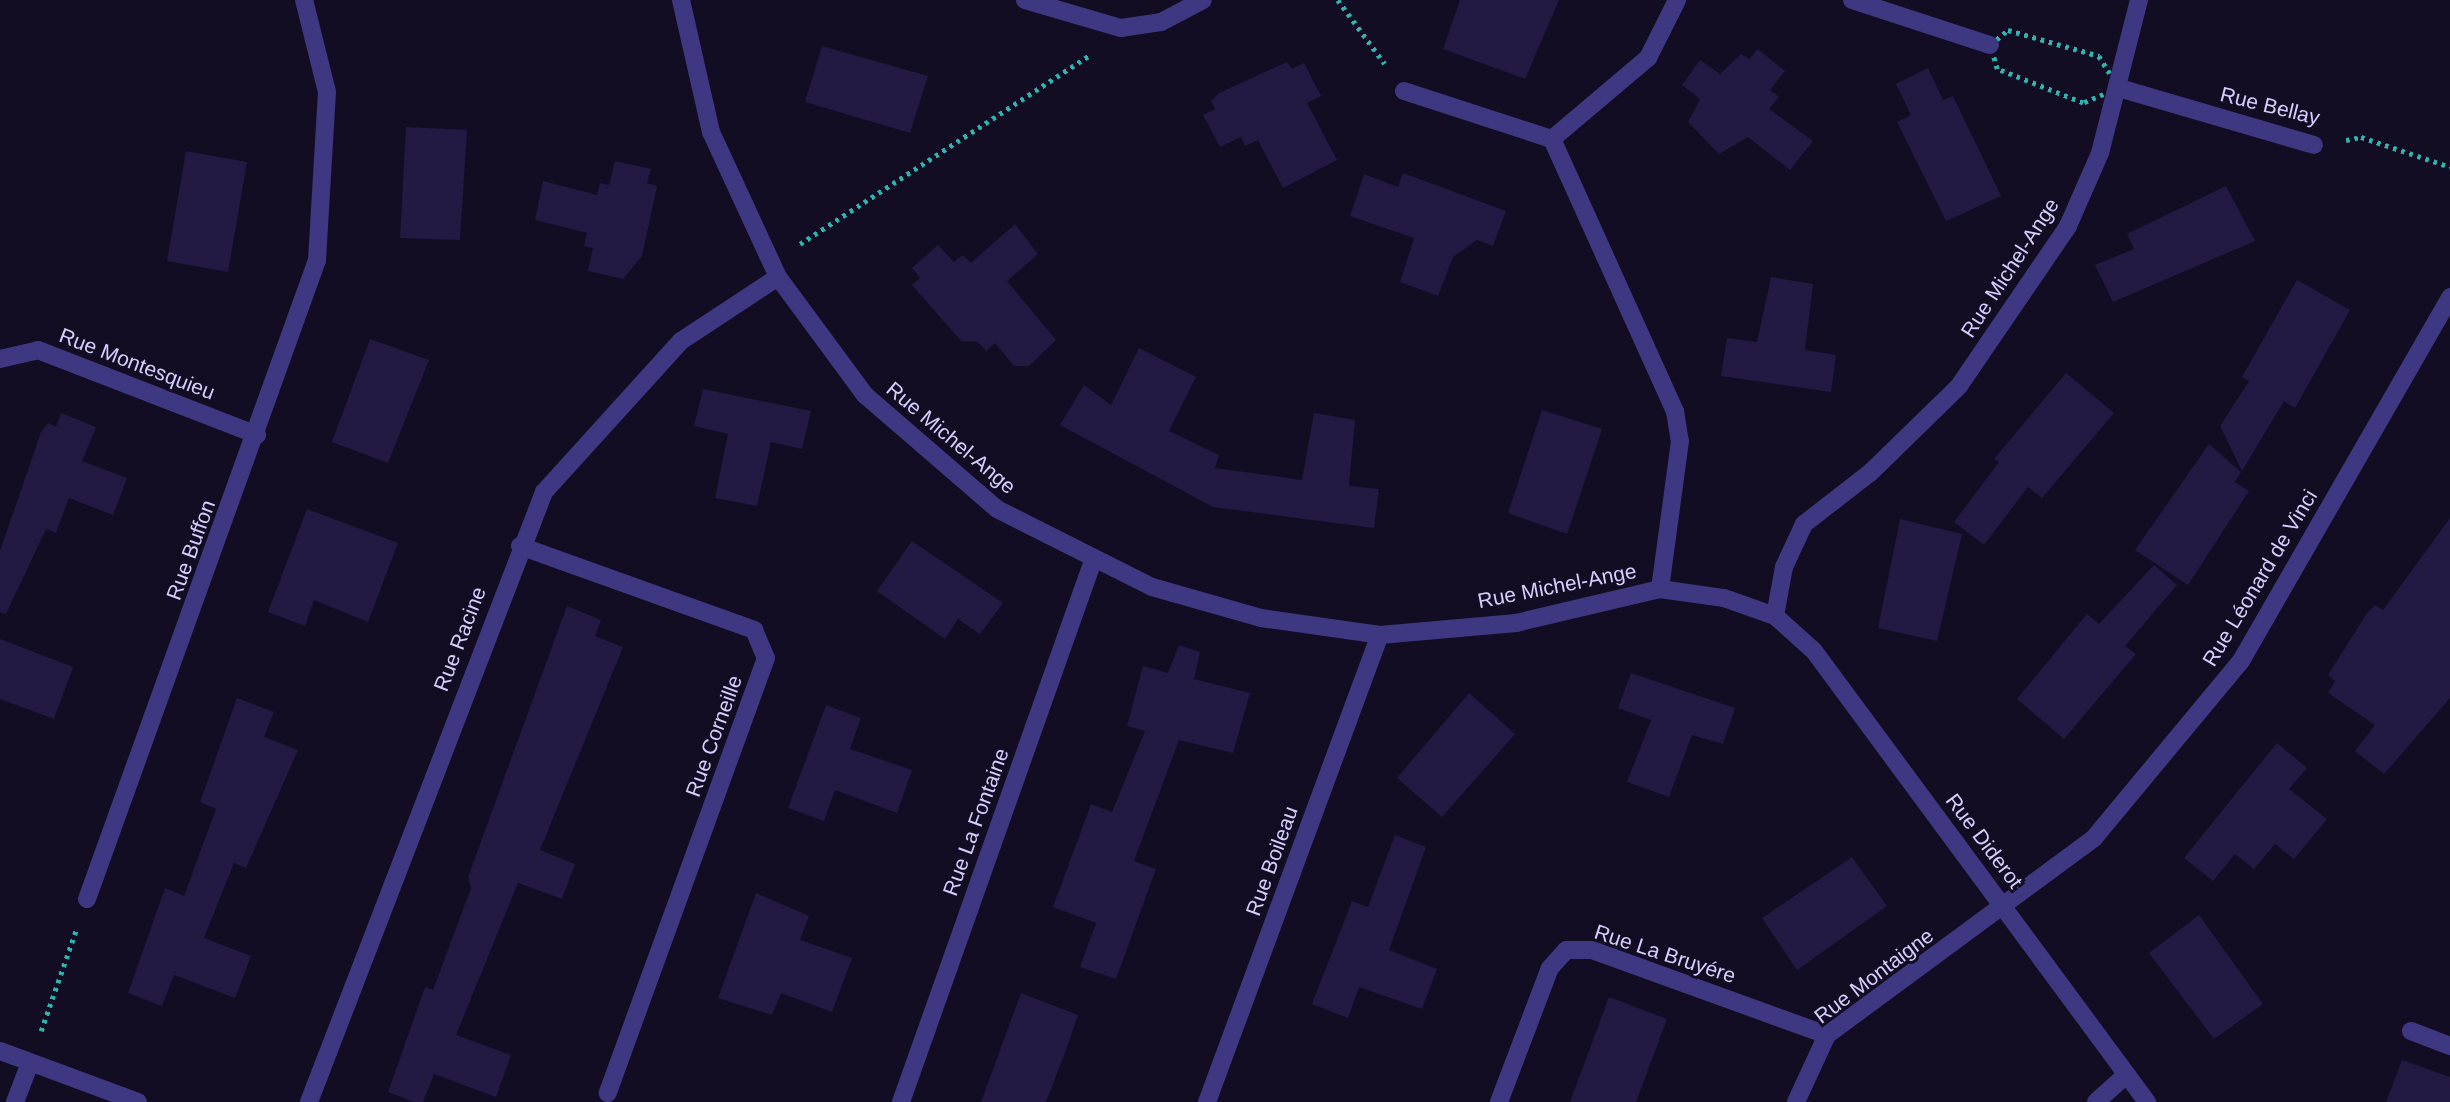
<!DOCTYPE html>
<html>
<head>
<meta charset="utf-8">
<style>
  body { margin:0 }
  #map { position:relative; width:2450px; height:1102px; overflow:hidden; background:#120d22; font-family:Helvetica,sans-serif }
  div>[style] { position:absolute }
  .building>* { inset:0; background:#231943 }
  .path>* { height:4.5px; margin-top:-2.25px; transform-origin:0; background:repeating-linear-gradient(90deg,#2db5b2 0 3.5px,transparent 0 8.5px) }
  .minor>* { height:18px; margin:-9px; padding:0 9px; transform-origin:9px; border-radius:9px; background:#3e3882 }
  span { translate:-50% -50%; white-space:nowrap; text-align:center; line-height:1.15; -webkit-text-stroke:6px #120d22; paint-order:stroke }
  .street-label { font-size:21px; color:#d6ceff }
</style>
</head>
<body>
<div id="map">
  <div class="building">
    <i style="clip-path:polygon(1460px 0,1559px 0,1525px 79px,1443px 49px)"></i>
    <i style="clip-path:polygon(822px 46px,928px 76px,910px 133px,805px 102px)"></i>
    <i style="clip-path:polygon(1758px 49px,1785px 71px,1770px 90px,1779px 97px,1769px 109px,1813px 141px,1790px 170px,1748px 137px,1719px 154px,1688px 122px,1700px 99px,1682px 85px,1700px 60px,1720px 74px,1741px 54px,1749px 59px)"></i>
    <i style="clip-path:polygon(1287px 62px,1292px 69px,1304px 63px,1321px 96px,1307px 103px,1337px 160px,1283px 188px,1258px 140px,1245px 146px,1241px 137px,1220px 147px,1203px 115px,1215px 109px,1211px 101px,1219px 93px)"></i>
    <i style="clip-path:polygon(1928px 68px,1943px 100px,1953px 96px,2001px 196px,1946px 221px,1897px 122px,1911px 115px,1896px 84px)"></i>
    <i style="clip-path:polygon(406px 127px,467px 130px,460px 240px,400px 238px)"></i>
    <i style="clip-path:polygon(186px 151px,247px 162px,228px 272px,167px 261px)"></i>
    <i style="clip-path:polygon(615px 161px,651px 169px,647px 183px,657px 186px,642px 256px,623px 279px,588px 271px,593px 248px,584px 246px,587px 233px,535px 220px,543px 181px,597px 195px,600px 183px,609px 185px)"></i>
    <i style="clip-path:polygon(1403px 173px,1506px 211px,1493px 246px,1477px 240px,1453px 257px,1438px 296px,1400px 282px,1414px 238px,1350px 216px,1364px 174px,1398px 187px)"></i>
    <i style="clip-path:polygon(2226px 186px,2255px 241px,2113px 302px,2095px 265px,2134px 249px,2127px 234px)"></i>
    <i style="clip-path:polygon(1015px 224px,1038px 254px,1007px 281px,1056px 340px,1029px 366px,1014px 366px,995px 343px,986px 351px,978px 342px,961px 341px,912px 285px,920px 278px,912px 268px,938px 245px,954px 262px,963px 255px,971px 263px)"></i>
    <i style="clip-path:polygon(1771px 277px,1813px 284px,1805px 350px,1836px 355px,1831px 392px,1721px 376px,1727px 338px,1757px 342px)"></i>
    <i style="clip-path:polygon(2297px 280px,2350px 310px,2295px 408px,2284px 401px,2242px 471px,2220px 426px,2249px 381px,2242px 377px)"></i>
    <i style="clip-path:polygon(370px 339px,429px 360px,388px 463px,332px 442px)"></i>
    <i style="clip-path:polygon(1139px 348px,1196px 377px,1169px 431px,1219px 455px,1215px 468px,1302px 480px,1314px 413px,1355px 420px,1349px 486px,1379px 489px,1374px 528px,1213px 507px,1060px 425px,1084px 385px,1111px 405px)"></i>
    <i style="clip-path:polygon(2066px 373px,2114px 413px,2042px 498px,2028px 487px,1984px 545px,1954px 522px,1999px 462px,1994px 459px)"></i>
    <i style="clip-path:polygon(703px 389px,811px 411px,802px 449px,771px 442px,757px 506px,715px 498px,728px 434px,694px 426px)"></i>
    <i style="clip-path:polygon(1542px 410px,1602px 429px,1567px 534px,1508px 513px)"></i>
    <i style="clip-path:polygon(61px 413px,96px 427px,82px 461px,127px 478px,113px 515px,69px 498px,56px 533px,46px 529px,6px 614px,0 612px,0 551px,41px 432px,48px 423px,56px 427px)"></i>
    <i style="clip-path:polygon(2209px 444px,2241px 472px,2235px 482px,2249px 491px,2188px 585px,2135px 550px)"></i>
    <i style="clip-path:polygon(307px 509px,398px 543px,368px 622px,314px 600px,305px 626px,268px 612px)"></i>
    <i style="clip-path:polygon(2450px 518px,2450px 698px,2384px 774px,2355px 751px,2375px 725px,2328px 693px,2335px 681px,2328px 675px,2367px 613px,2375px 605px,2383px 610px)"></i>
    <i style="clip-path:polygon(1900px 519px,1962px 534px,1937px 641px,1878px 628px)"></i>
    <i style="clip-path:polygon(912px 541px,1003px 603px,980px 634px,958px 619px,945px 639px,877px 591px)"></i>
    <i style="clip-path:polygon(2154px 565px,2177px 585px,2125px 646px,2136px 654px,2064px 739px,2017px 699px,2087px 614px,2099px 624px)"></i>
    <i style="clip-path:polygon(567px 606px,601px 620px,595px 636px,623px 647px,540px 850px,575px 864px,562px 899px,518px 883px,456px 1035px,511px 1055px,496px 1097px,434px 1074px,423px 1102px,414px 1102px,388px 1092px,425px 987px,433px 990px,471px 888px,468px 877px)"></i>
    <i style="clip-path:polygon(0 639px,73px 667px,54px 719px,0 699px)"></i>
    <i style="clip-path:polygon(1179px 645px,1200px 652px,1194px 679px,1250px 693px,1233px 753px,1179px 740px,1134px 861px,1156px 869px,1116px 979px,1080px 967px,1096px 923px,1053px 907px,1091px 804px,1112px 812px,1145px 731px,1127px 726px,1143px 666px,1168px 673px)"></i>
    <i style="clip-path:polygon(1631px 673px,1735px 708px,1723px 744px,1692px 735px,1669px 797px,1627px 782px,1651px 720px,1618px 708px)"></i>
    <i style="clip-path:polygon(1469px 693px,1515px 734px,1442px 817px,1397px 778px)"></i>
    <i style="clip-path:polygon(237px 698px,274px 712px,264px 737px,298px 750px,246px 868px,234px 863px,204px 938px,251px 956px,235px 998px,174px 975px,162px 1006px,128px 993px,165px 888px,184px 896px,216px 809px,200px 802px)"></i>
    <i style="clip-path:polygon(826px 705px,861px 718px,850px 749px,912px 770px,897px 813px,835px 790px,824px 821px,788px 808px)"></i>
    <i style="clip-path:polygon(2277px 743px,2307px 768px,2289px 789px,2327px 819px,2294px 859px,2275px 844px,2254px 869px,2235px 854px,2213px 881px,2184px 858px)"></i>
    <i style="clip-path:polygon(1395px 835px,1426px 847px,1389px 950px,1437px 969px,1422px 1009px,1359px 987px,1348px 1018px,1312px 1004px,1352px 901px,1368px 907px)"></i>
    <i style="clip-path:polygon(1852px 857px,1887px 906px,1797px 970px,1762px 918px)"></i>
    <i style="clip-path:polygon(756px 893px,809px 916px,800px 940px,852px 958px,832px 1012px,781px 993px,772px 1015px,718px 998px)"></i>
    <i style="clip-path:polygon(2199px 915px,2263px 1004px,2214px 1039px,2149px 953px)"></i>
    <i style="clip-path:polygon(1021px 993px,1078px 1015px,1066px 1050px,1046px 1102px,981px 1102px)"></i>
    <i style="clip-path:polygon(1609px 997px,1667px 1019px,1636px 1102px,1570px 1102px)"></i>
    <i style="clip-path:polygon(2402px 1060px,2450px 1077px,2450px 1102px,2386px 1102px)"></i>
  </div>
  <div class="path">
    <i style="left:1338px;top:0;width:79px;rotate:53.7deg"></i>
    <i style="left:2008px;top:30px;width:95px;rotate:15.9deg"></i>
    <i style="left:2099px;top:56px;width:38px;rotate:58deg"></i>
    <i style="left:2119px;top:88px;width:39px;rotate:157deg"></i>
    <i style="left:2083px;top:103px;width:92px;rotate:-158.4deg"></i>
    <i style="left:1997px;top:69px;width:25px;rotate:-106deg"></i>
    <i style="left:1990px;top:45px;width:23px;rotate:-40deg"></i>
    <i style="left:2346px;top:140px;width:15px;rotate:-11deg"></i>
    <i style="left:2361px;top:137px;width:94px;rotate:18.6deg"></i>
    <i style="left:800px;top:244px;width:348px;rotate:-33.1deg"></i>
    <i style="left:41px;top:1031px;width:107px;rotate:-70.9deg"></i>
  </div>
  <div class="minor">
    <i style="left:681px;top:0;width:135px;rotate:77.2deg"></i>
    <i style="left:711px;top:132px;width:160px;rotate:65.2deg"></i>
    <i style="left:778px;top:277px;width:147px;rotate:53.6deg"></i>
    <i style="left:865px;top:395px;width:174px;rotate:40.8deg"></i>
    <i style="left:997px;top:509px;width:174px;rotate:26.7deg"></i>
    <i style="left:1152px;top:587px;width:113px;rotate:15.9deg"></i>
    <i style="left:1261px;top:618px;width:120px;rotate:8.1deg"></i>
    <i style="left:1380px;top:635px;width:137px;rotate:-5deg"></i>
    <i style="left:1516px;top:623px;width:148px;rotate:-13.3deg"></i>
    <i style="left:1660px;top:589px;width:65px;rotate:8deg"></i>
    <i style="left:1724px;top:598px;width:54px;rotate:19.4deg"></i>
    <i style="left:1775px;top:616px;width:50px;rotate:-79.6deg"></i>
    <i style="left:1784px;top:567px;width:47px;rotate:-65.1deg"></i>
    <i style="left:1804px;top:524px;width:85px;rotate:-37.8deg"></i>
    <i style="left:1871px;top:472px;width:123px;rotate:-44.3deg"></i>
    <i style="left:1959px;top:386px;width:194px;rotate:-55.7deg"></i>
    <i style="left:2068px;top:226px;width:80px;rotate:-66.3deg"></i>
    <i style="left:2100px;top:153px;width:158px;rotate:-75.7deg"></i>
    <i style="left:1025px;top:0;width:100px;rotate:16.3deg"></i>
    <i style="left:1121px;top:28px;width:40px;rotate:-8.5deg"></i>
    <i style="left:1161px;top:22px;width:47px;rotate:-27.6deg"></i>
    <i style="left:1852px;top:0;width:145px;rotate:18.1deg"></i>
    <i style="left:2119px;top:88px;width:203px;rotate:16.3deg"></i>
    <i style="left:1404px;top:91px;width:156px;rotate:18deg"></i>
    <i style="left:1552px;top:139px;width:126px;rotate:-40.2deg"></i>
    <i style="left:1648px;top:58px;width:65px;rotate:-63.4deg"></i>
    <i style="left:1552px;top:139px;width:299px;rotate:65.7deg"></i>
    <i style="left:1675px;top:411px;width:30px;rotate:81deg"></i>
    <i style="left:1680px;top:441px;width:149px;rotate:97.7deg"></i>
    <i style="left:0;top:359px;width:39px;rotate:-13deg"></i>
    <i style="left:38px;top:350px;width:235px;rotate:21.2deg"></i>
    <i style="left:520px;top:546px;width:249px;rotate:19.7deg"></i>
    <i style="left:754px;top:630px;width:30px;rotate:67deg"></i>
    <i style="left:766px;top:658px;width:463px;rotate:110deg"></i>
    <i style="left:1775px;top:616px;width:52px;rotate:41.9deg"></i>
    <i style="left:1814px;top:651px;width:561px;rotate:53.56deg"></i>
    <i style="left:87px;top:899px;width:679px;rotate:-70.2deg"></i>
    <i style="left:317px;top:260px;width:168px;rotate:-86.6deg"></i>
    <i style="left:327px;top:92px;width:95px;rotate:-104deg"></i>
    <i style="left:2411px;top:1031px;width:42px;rotate:21deg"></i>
    <i style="left:0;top:1051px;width:147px;rotate:20.3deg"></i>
    <i style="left:15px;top:1102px;width:42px;rotate:-69deg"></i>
    <i style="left:309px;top:1102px;width:654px;rotate:-68.93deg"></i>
    <i style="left:544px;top:492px;width:204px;rotate:-47.8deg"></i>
    <i style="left:681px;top:341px;width:116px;rotate:-33.4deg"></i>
    <i style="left:901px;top:1102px;width:577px;rotate:-70.47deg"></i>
    <i style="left:1207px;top:1102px;width:498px;rotate:-69.7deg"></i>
    <i style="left:1499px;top:1102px;width:143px;rotate:-69.2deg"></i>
    <i style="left:1550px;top:968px;width:24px;rotate:-48deg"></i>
    <i style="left:1566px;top:950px;width:26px"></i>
    <i style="left:1592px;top:950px;width:250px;rotate:19.9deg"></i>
    <i style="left:1796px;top:1102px;width:74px;rotate:-65.2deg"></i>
    <i style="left:1827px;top:1035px;width:332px;rotate:-36.4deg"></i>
    <i style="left:2094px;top:838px;width:230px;rotate:-50.3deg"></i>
    <i style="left:2241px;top:661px;width:420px;rotate:-60.1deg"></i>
    <i style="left:2096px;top:1102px;width:40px;rotate:-42deg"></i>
  </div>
  <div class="street-label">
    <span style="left:2270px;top:106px;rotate:14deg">Rue Bellay</span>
    <span style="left:2010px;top:268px;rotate:-57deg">Rue Michel-Ange</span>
    <span style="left:137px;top:364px;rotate:21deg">Rue Montesquieu</span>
    <span style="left:951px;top:438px;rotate:40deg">Rue Michel-Ange</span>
    <span style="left:191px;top:550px;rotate:-70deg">Rue Buffon</span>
    <span style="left:2260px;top:578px;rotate:-59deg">Rue Léonard de Vinci</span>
    <span style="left:1557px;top:586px;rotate:-11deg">Rue Michel-Ange</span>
    <span style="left:460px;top:639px;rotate:-69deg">Rue Racine</span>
    <span style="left:714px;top:736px;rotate:-70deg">Rue Corneille</span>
    <span style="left:976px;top:822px;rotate:-70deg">Rue La Fontaine</span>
    <span style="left:1984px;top:841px;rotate:53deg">Rue Diderot</span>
    <span style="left:1272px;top:861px;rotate:-70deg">Rue Boileau</span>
    <span style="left:1665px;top:954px;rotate:18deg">Rue La Bruyére</span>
    <span style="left:1874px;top:976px;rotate:-37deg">Rue Montaigne</span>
  </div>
</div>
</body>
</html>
